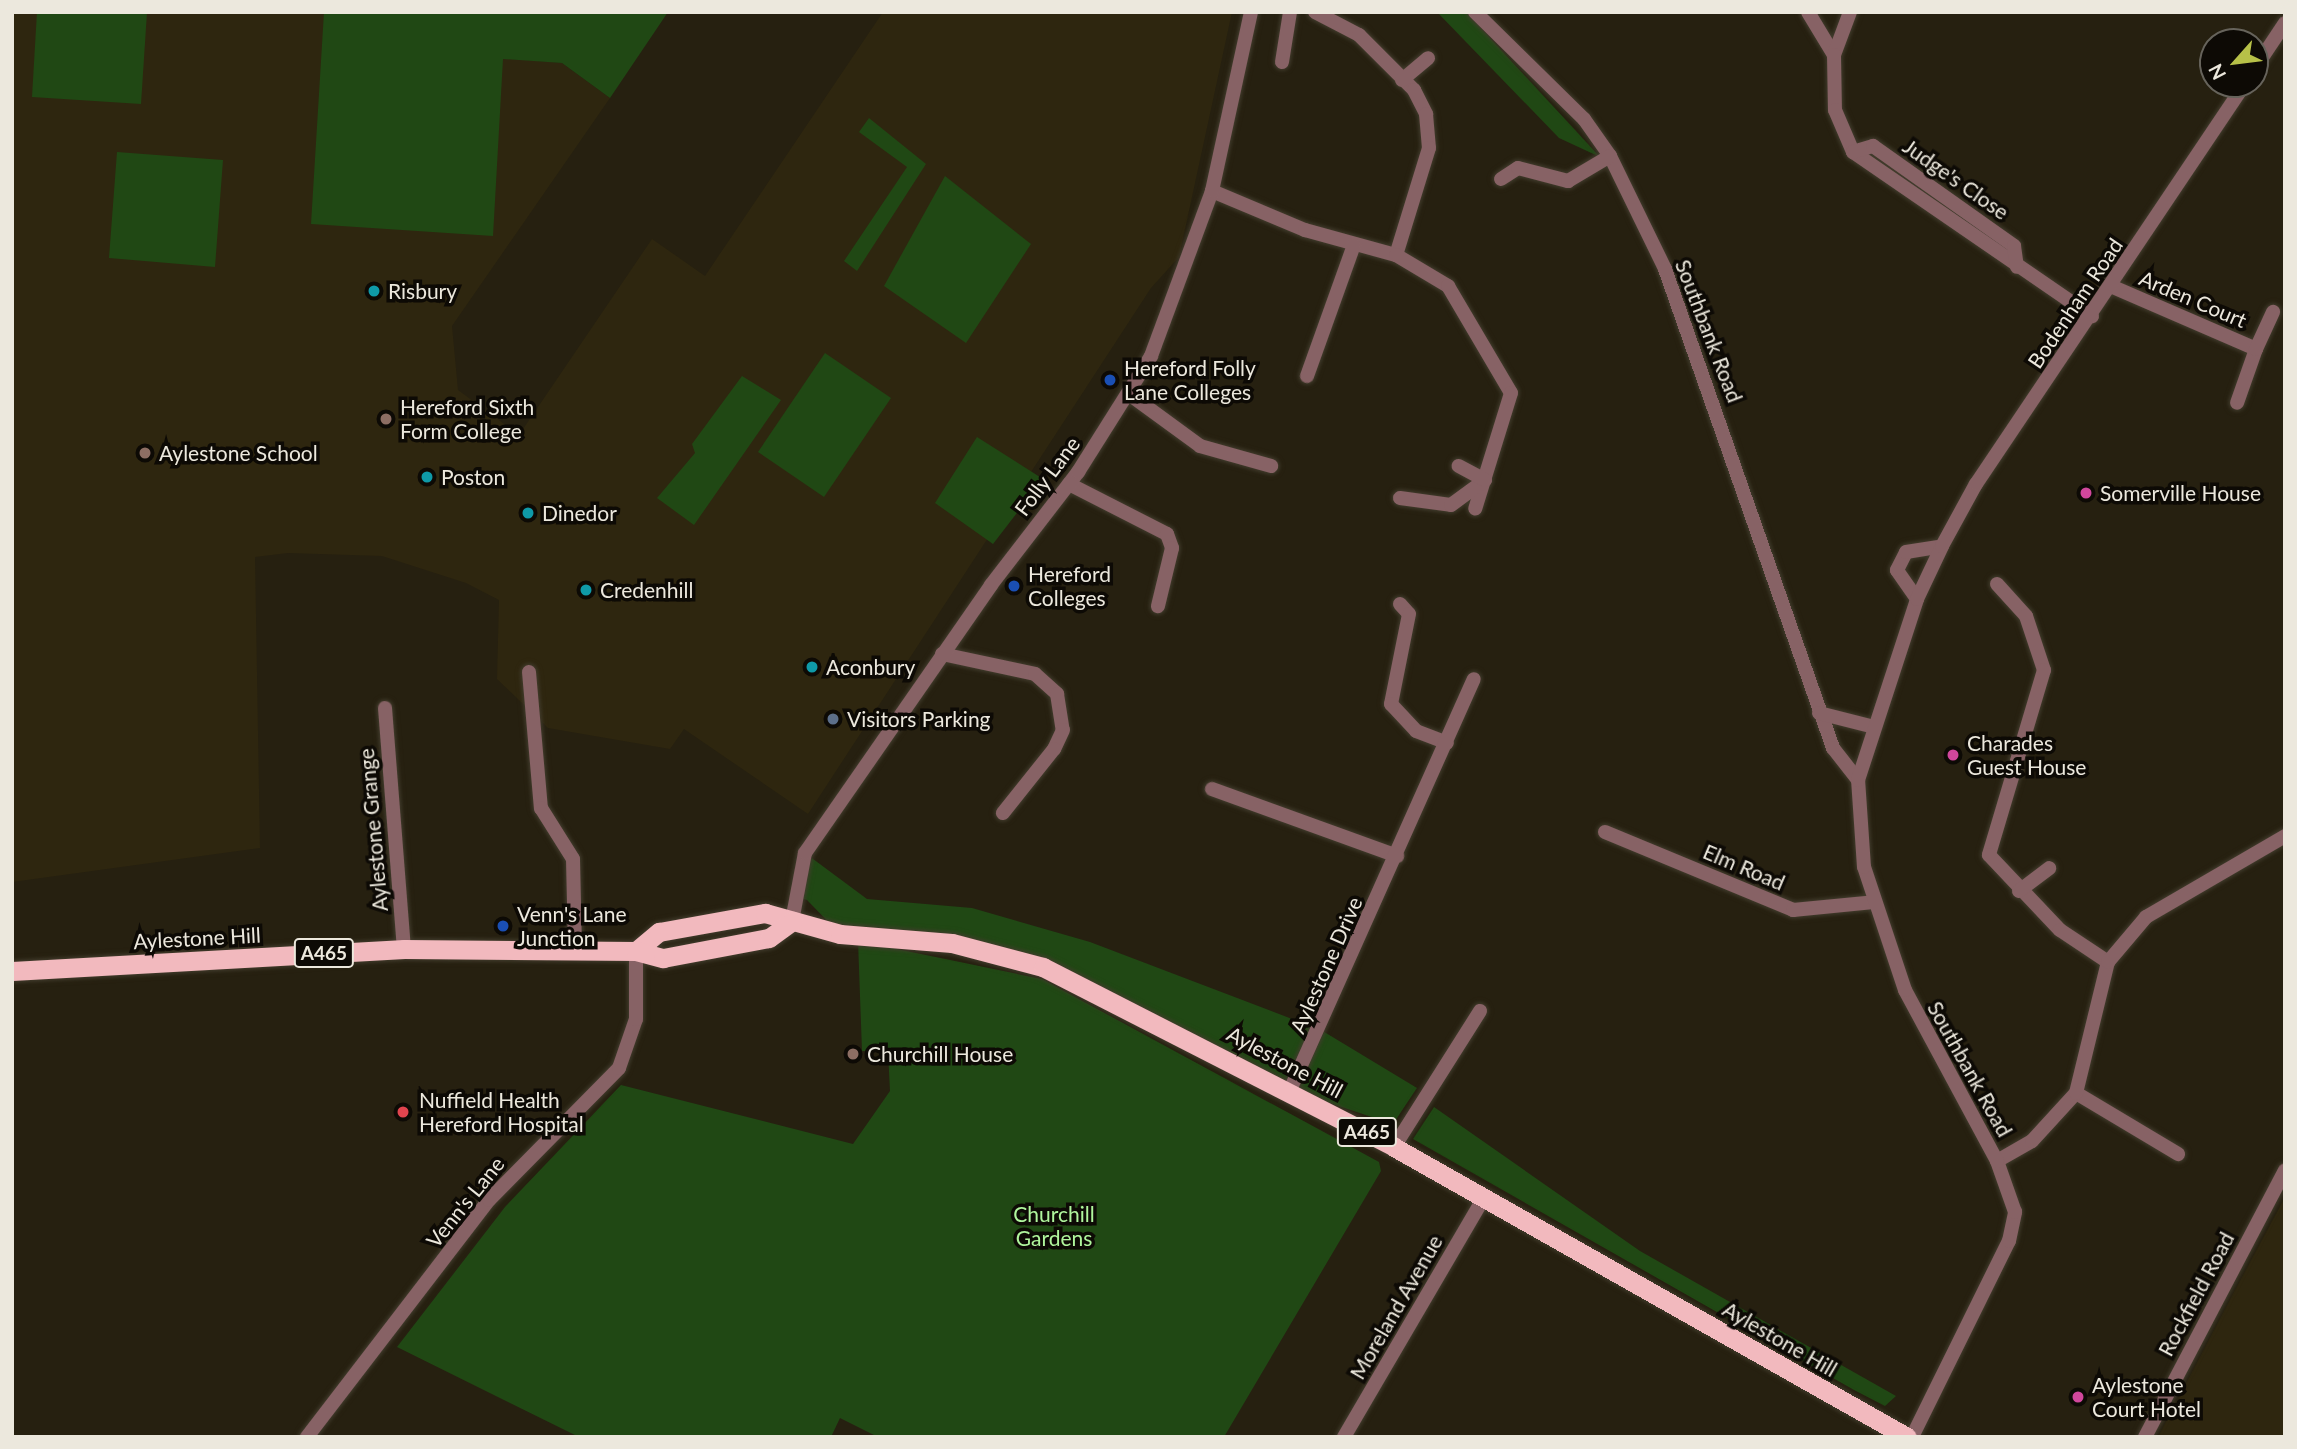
<!DOCTYPE html>
<html>
<head>
<meta charset="utf-8">
<style>
  body { margin:0 }
  #map { position:relative; width:2297px; height:1449px; overflow:hidden; background:#262010; font-family:Lato,sans-serif }
  div>[style] { position:absolute }
  .built>* { inset:0; background:#2e260f }
  .green>* { inset:0; background:#204814 }
  .roads { filter:drop-shadow(0 0 2px #423c2d) drop-shadow(0 0 2px #423c2d) }
  .minor>* { height:14px; margin:-7px; padding:0 7px; transform-origin:7px; border-radius:7px; background:#876265 }
  .tertiary>* { height:14px; margin:-7px; padding:0 7px; transform-origin:7px; border-radius:7px; background:#876265 }
  .trunk>* { height:19px; margin:-9.5px; padding:0 9.5px; transform-origin:9.5px; border-radius:9.5px; background:#f2b9be }
  .dots>* { width:19px; height:19px; translate:-50% -50%; box-sizing:border-box; border:4px solid #0d0a05; border-radius:50% }
  span { translate:-50% -50%; white-space:nowrap; text-align:center; line-height:1.15; -webkit-text-stroke:7px #0d0a05; paint-order:stroke }
  .shield-label span { padding:2px 5px; background:#0d0a05; border:2px solid; border-radius:5px; -webkit-text-stroke-width:0 }
  .shield-label { font-size:19px; color:#ece8dd; font-weight:700 }
  .street-label { font-size:21px; color:#ece8dd }
  .poi-label { font-size:21px; color:#ece8dd }
  .left { translate:0 -50%; text-align:left }
  .park-label { font-size:21px; color:#b0f69d }
  .frame { position:absolute; inset:0; border:14px solid #ece8dd; pointer-events:none }
  .north { position:absolute; left:2199px; top:28px; width:70px; height:70px; box-sizing:border-box; background:#0d0a05; border:2px solid #66635b; border-radius:50%; rotate:242deg; font-size:19px; font-weight:700; line-height:28px; text-align:center; color:#ece8dd }
  .north::after { content:''; display:block; margin:auto; width:24px; height:32px; background:#b7c148; clip-path:polygon(50% 0,100% 100%,50% 72%,0 100%) }
</style>
</head>
<body>
<div id="map">
  <div class="built">
    <i style="clip-path:polygon(12px 12px,506px 12px,503px 58px,562px 63px,610px 98px,452px 326px,458px 390px,519px 435px,652px 239px,705px 276px,883px 12px,1232px 12px,1179px 257px,1151px 288px,808px 814px,684px 729px,670px 749px,548px 728px,497px 679px,499px 600px,466px 583px,382px 556px,288px 553px,255px 557px,260px 848px,12px 882px)"></i>
    <i style="clip-path:polygon(2285px 1197px,2285px 1437px,2158px 1437px,2233px 1294px)"></i>
  </div>
  <div class="green">
    <i style="clip-path:polygon(37px 12px,147px 12px,141px 104px,32px 97px)"></i>
    <i style="clip-path:polygon(324px 12px,668px 12px,610px 98px,562px 63px,503px 59px,493px 236px,311px 224px)"></i>
    <i style="clip-path:polygon(1437px 12px,1466px 12px,1600px 157px,1559px 138px)"></i>
    <i style="clip-path:polygon(869px 118px,926px 164px,857px 271px,844px 261px,907px 167px,859px 132px)"></i>
    <i style="clip-path:polygon(117px 152px,223px 160px,215px 267px,109px 258px)"></i>
    <i style="clip-path:polygon(945px 176px,1031px 244px,966px 343px,884px 286px)"></i>
    <i style="clip-path:polygon(825px 353px,891px 398px,824px 497px,758px 452px)"></i>
    <i style="clip-path:polygon(742px 376px,781px 400px,694px 525px,657px 498px,695px 453px,692px 444px)"></i>
    <i style="clip-path:polygon(977px 437px,1043px 479px,993px 544px,935px 503px)"></i>
    <i style="clip-path:polygon(805px 853px,867px 899px,972px 908px,1090px 942px,1321px 1030px,1417px 1088px,1393px 1124px,1290px 1090px,1043px 967px,840px 934px,807px 900px,793px 896px)"></i>
    <i style="clip-path:polygon(858px 941px,1042px 979px,1379px 1162px,1381px 1171px,1224px 1437px,878px 1437px,840px 1418px,831px 1437px,579px 1437px,397px 1347px,505px 1207px,621px 1085px,853px 1144px,890px 1091px,888px 1052px,862px 1051px)"></i>
    <i style="clip-path:polygon(1434px 1107px,1640px 1251px,1896px 1396px,1885px 1406px,1854px 1390px,1413px 1139px)"></i>
  </div>
  <div class="roads">
    <div class="minor">
      <i style="left:1315px;top:12px;width:50px;rotate:27.6deg"></i>
      <i style="left:1359px;top:35px;width:78px;rotate:45deg"></i>
      <i style="left:1414px;top:90px;width:27px;rotate:63deg"></i>
      <i style="left:1426px;top:114px;width:34px;rotate:85deg"></i>
      <i style="left:1429px;top:148px;width:112px;rotate:107.1deg"></i>
      <i style="left:1475px;top:12px;width:153px;rotate:44.5deg"></i>
      <i style="left:1584px;top:119px;width:45px;rotate:54.9deg"></i>
      <i style="left:1610px;top:156px;width:126px;rotate:64deg"></i>
      <i style="left:1665px;top:269px;width:508px;rotate:70.67deg"></i>
      <i style="left:1833px;top:748px;width:41px;rotate:52deg"></i>
      <i style="left:1808px;top:12px;width:50px;rotate:58.8deg"></i>
      <i style="left:1850px;top:12px;width:46px;rotate:110.4deg"></i>
      <i style="left:1834px;top:55px;width:55px;rotate:89deg"></i>
      <i style="left:1835px;top:110px;width:46px;rotate:66.8deg"></i>
      <i style="left:1853px;top:152px;width:290px;rotate:34.5deg"></i>
      <i style="left:1282px;top:62px;width:51px;rotate:-80.9deg"></i>
      <i style="left:1402px;top:80px;width:34px;rotate:-40deg"></i>
      <i style="left:1853px;top:152px;width:21px;rotate:-17deg"></i>
      <i style="left:1873px;top:146px;width:173px;rotate:35.3deg"></i>
      <i style="left:2014px;top:246px;width:21px;rotate:82deg"></i>
      <i style="left:1501px;top:179px;width:20px;rotate:-33deg"></i>
      <i style="left:1518px;top:168px;width:52px;rotate:14.6deg"></i>
      <i style="left:1568px;top:181px;width:49px;rotate:-30.8deg"></i>
      <i style="left:1212px;top:191px;width:101px;rotate:22.8deg"></i>
      <i style="left:1305px;top:230px;width:94px;rotate:15.4deg"></i>
      <i style="left:1396px;top:255px;width:61px;rotate:30.8deg"></i>
      <i style="left:1448px;top:286px;width:124px;rotate:59.5deg"></i>
      <i style="left:1511px;top:393px;width:121px;rotate:107.2deg"></i>
      <i style="left:2113px;top:287px;width:156px;rotate:23.4deg"></i>
      <i style="left:2256px;top:349px;width:57px;rotate:109.4deg"></i>
      <i style="left:2256px;top:349px;width:41px;rotate:-65.3deg"></i>
      <i style="left:1307px;top:376px;width:139px;rotate:-70.3deg"></i>
      <i style="left:1129px;top:394px;width:88px;rotate:36.2deg"></i>
      <i style="left:1200px;top:446px;width:74px;rotate:15.7deg"></i>
      <i style="left:1069px;top:484px;width:110px;rotate:27deg"></i>
      <i style="left:1167px;top:534px;width:15px;rotate:70deg"></i>
      <i style="left:1172px;top:548px;width:60px;rotate:103.6deg"></i>
      <i style="left:1400px;top:498px;width:51px;rotate:7.8deg"></i>
      <i style="left:1451px;top:505px;width:42px;rotate:-36.3deg"></i>
      <i style="left:1485px;top:480px;width:30px;rotate:-152deg"></i>
      <i style="left:1997px;top:584px;width:43px;rotate:47.8deg"></i>
      <i style="left:2026px;top:616px;width:57px;rotate:71.6deg"></i>
      <i style="left:2044px;top:670px;width:193px;rotate:106.6deg"></i>
      <i style="left:1989px;top:855px;width:103px;rotate:46.6deg"></i>
      <i style="left:2060px;top:930px;width:58px;rotate:33.7deg"></i>
      <i style="left:1917px;top:599px;width:35px;rotate:-125deg"></i>
      <i style="left:1897px;top:570px;width:20px;rotate:-63deg"></i>
      <i style="left:1906px;top:552px;width:36px;rotate:-9deg"></i>
      <i style="left:1400px;top:604px;width:13px;rotate:48deg"></i>
      <i style="left:1409px;top:614px;width:92px;rotate:101.3deg"></i>
      <i style="left:1391px;top:704px;width:37px;rotate:47deg"></i>
      <i style="left:1416px;top:731px;width:33px;rotate:21deg"></i>
      <i style="left:942px;top:654px;width:95px;rotate:12.1deg"></i>
      <i style="left:1035px;top:674px;width:30px;rotate:42deg"></i>
      <i style="left:1057px;top:694px;width:36px;rotate:81deg"></i>
      <i style="left:1063px;top:730px;width:21px;rotate:115deg"></i>
      <i style="left:1054px;top:749px;width:82px;rotate:128.6deg"></i>
      <i style="left:529px;top:672px;width:137px;rotate:85deg"></i>
      <i style="left:541px;top:808px;width:60px;rotate:57.9deg"></i>
      <i style="left:573px;top:859px;width:90px;rotate:88.7deg"></i>
      <i style="left:385px;top:708px;width:242px;rotate:85.5deg"></i>
      <i style="left:1819px;top:713px;width:57px;rotate:14.3deg"></i>
      <i style="left:1212px;top:789px;width:197px;rotate:19.9deg"></i>
      <i style="left:1605px;top:832px;width:204px;rotate:22.5deg"></i>
      <i style="left:1793px;top:910px;width:81px;rotate:-5.6deg"></i>
      <i style="left:2019px;top:891px;width:38px;rotate:-37deg"></i>
      <i style="left:1290px;top:1090px;width:450px;rotate:-65.9deg"></i>
      <i style="left:2076px;top:1093px;width:119px;rotate:30.9deg"></i>
      <i style="left:1394px;top:1147px;width:161px;rotate:-57.7deg"></i>
      <i style="left:1997px;top:1161px;width:40px;rotate:-29.7deg"></i>
      <i style="left:2032px;top:1141px;width:65px;rotate:-47.5deg"></i>
      <i style="left:2076px;top:1093px;width:135px;rotate:-76.3deg"></i>
      <i style="left:2108px;top:962px;width:59px;rotate:-49.8deg"></i>
      <i style="left:2146px;top:917px;width:161px;rotate:-30.2deg"></i>
      <i style="left:1344px;top:1437px;width:278px;rotate:-59.7deg"></i>
      <i style="left:2145px;top:1437px;width:301px;rotate:-62.3deg"></i>
    </div>
    <div class="tertiary">
      <i style="left:2255px;top:68px;width:54px;rotate:-56.3deg"></i>
      <i style="left:792px;top:921px;width:69px;rotate:-79.2deg"></i>
      <i style="left:805px;top:853px;width:326px;rotate:-55.2deg"></i>
      <i style="left:991px;top:585px;width:143px;rotate:-52.4deg"></i>
      <i style="left:1078px;top:472px;width:137px;rotate:-57.8deg"></i>
      <i style="left:1151px;top:356px;width:176px;rotate:-69.7deg"></i>
      <i style="left:1212px;top:191px;width:183px;rotate:-77.7deg"></i>
      <i style="left:307px;top:1437px;width:299px;rotate:-52.5deg"></i>
      <i style="left:489px;top:1200px;width:185px;rotate:-45.4deg"></i>
      <i style="left:619px;top:1068px;width:52px;rotate:-70.9deg"></i>
      <i style="left:636px;top:1019px;width:68px;rotate:-90deg"></i>
      <i style="left:1912px;top:1437px;width:219px;rotate:-63.7deg"></i>
      <i style="left:2009px;top:1241px;width:30px;rotate:-78deg"></i>
      <i style="left:2015px;top:1212px;width:54px;rotate:-109.4deg"></i>
      <i style="left:1997px;top:1161px;width:194px;rotate:-118.3deg"></i>
      <i style="left:1905px;top:990px;width:130px;rotate:-108.4deg"></i>
      <i style="left:1864px;top:867px;width:87px;rotate:-93.9deg"></i>
      <i style="left:1858px;top:780px;width:190px;rotate:-71.9deg"></i>
      <i style="left:1917px;top:599px;width:59px;rotate:-64.7deg"></i>
      <i style="left:1942px;top:546px;width:71px;rotate:-61.3deg"></i>
      <i style="left:1976px;top:484px;width:482px;rotate:-56.1deg"></i>
    </div>
    <div class="trunk">
      <i style="left:636px;top:951px;width:30px;rotate:-40deg"></i>
      <i style="left:659px;top:932px;width:108px;rotate:-10.2deg"></i>
      <i style="left:765px;top:913px;width:78px;rotate:15.6deg"></i>
      <i style="left:840px;top:934px;width:112px;rotate:4.6deg"></i>
      <i style="left:952px;top:943px;width:94px;rotate:14.8deg"></i>
      <i style="left:1043px;top:967px;width:394px;rotate:27.1deg"></i>
      <i style="left:1394px;top:1147px;width:589px;rotate:29.48deg"></i>
      <i style="left:12px;top:971px;width:393px;rotate:-3.2deg"></i>
      <i style="left:404px;top:949px;width:232px;rotate:0.5deg"></i>
      <i style="left:636px;top:951px;width:28px;rotate:15deg"></i>
      <i style="left:663px;top:958px;width:108px;rotate:-10.7deg"></i>
      <i style="left:769px;top:938px;width:29px;rotate:-36deg"></i>
    </div>
  </div>
  <div class="dots">
    <i style="left:374px;top:291px;background:#0f9aa8"></i>
    <i style="left:1110px;top:380px;background:#1a4fb4"></i>
    <i style="left:386px;top:419px;background:#8d6e63"></i>
    <i style="left:145px;top:453px;background:#8d6e63"></i>
    <i style="left:427px;top:477px;background:#0f9aa8"></i>
    <i style="left:2086px;top:493px;background:#d1479c"></i>
    <i style="left:528px;top:513px;background:#0f9aa8"></i>
    <i style="left:1014px;top:586px;background:#1a4fb4"></i>
    <i style="left:586px;top:590px;background:#0f9aa8"></i>
    <i style="left:812px;top:667px;background:#0f9aa8"></i>
    <i style="left:833px;top:719px;background:#5c6f8a"></i>
    <i style="left:1953px;top:755px;background:#d1479c"></i>
    <i style="left:503px;top:926px;background:#1a4fb4"></i>
    <i style="left:853px;top:1054px;background:#8d6e63"></i>
    <i style="left:403px;top:1112px;background:#e0444e"></i>
    <i style="left:2078px;top:1397px;background:#d1479c"></i>
  </div>
  <div class="shield-label">
    <span style="left:324px;top:953px">A465</span>
    <span style="left:1367px;top:1132px">A465</span>
  </div>
  <div class="street-label">
    <span style="left:1956px;top:179px;rotate:35deg">Judge's Close</span>
    <span style="left:2193px;top:299px;rotate:23deg">Arden Court</span>
    <span style="left:2075px;top:303px;rotate:-56deg">Bodenham Road</span>
    <span style="left:1709px;top:331px;rotate:69deg">Southbank Road</span>
    <span style="left:1047px;top:476px;rotate:-53deg">Folly Lane</span>
    <span style="left:373px;top:830px;rotate:-95deg">Aylestone Grange</span>
    <span style="left:1744px;top:867px;rotate:23deg">Elm Road</span>
    <span style="left:197px;top:938px;rotate:-3deg">Aylestone Hill</span>
    <span style="left:1326px;top:965px;rotate:-66deg">Aylestone Drive</span>
    <span style="left:1285px;top:1062px;rotate:28deg">Aylestone Hill</span>
    <span style="left:1970px;top:1069px;rotate:61deg">Southbank Road</span>
    <span style="left:465px;top:1202px;rotate:-51deg">Venn's Lane</span>
    <span style="left:2196px;top:1294px;rotate:-62deg">Rockfield Road</span>
    <span style="left:1396px;top:1307px;rotate:-60deg">Moreland Avenue</span>
    <span style="left:1780px;top:1339px;rotate:30deg">Aylestone Hill</span>
  </div>
  <div class="poi-label">
    <span class="left" style="left:388px;top:291px">Risbury</span>
    <span class="left" style="left:1124px;top:380px">Hereford Folly<br>Lane Colleges</span>
    <span class="left" style="left:400px;top:419px">Hereford Sixth<br>Form College</span>
    <span class="left" style="left:159px;top:453px">Aylestone School</span>
    <span class="left" style="left:441px;top:477px">Poston</span>
    <span class="left" style="left:2100px;top:493px">Somerville House</span>
    <span class="left" style="left:542px;top:513px">Dinedor</span>
    <span class="left" style="left:1028px;top:586px">Hereford<br>Colleges</span>
    <span class="left" style="left:600px;top:590px">Credenhill</span>
    <span class="left" style="left:826px;top:667px">Aconbury</span>
    <span class="left" style="left:847px;top:719px">Visitors Parking</span>
    <span class="left" style="left:1967px;top:755px">Charades<br>Guest House</span>
    <span class="left" style="left:517px;top:926px">Venn's Lane<br>Junction</span>
    <span class="left" style="left:867px;top:1054px">Churchill House</span>
    <span class="left" style="left:419px;top:1112px">Nuffield Health<br>Hereford Hospital</span>
    <span class="left" style="left:2092px;top:1397px">Aylestone<br>Court Hotel</span>
  </div>
  <div class="park-label">
    <span style="left:1054px;top:1226px">Churchill<br>Gardens</span>
  </div>
  <div class="frame"></div>
  <div class="north">N</div>
</div>
</body>
</html>
